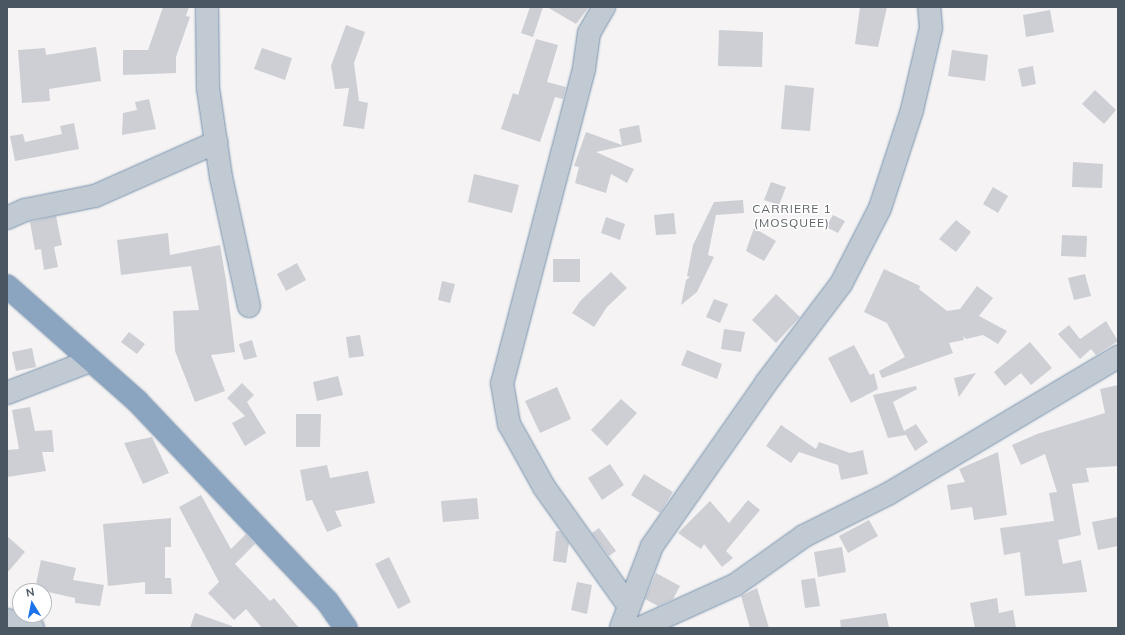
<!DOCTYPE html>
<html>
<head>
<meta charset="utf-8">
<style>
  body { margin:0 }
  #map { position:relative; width:1125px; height:635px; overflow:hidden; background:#f5f3f3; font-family:Mulish,sans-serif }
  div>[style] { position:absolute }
  .building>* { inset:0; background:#cdcfd5 }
  .roads { filter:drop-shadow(0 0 1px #7690ad) drop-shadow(0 0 1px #7690ad) }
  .minor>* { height:22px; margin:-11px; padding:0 11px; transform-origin:11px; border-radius:11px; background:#c1cad2 }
  .highway>* { height:22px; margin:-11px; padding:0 11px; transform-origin:11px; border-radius:11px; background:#8ba5c1 }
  span { translate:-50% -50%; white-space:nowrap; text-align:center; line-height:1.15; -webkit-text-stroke:3px #fff; paint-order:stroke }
  .neighbourhood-label { font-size:12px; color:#5f6368; letter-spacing:1px }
  .frame { position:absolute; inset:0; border:8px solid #4a5661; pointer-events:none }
  .north { position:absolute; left:12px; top:583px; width:40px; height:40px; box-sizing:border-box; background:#fff; border:1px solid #b7bbc0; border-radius:50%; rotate:350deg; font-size:11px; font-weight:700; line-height:16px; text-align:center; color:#4a5661 }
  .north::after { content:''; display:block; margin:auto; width:14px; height:18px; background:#1a73e8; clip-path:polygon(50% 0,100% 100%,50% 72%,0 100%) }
</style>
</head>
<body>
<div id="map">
  <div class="building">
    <i style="clip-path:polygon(163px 7px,189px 7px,186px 16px,190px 17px,176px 57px,176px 73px,123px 75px,123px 50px,148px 50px)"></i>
    <i style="clip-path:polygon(530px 7px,543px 7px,533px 37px,521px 33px)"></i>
    <i style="clip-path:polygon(547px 7px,589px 7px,576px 24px)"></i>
    <i style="clip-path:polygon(860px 7px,887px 7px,878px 47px,855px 44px)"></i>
    <i style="clip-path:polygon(1050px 10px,1054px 32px,1026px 37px,1023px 15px)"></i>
    <i style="clip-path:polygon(346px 25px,365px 32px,354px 63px,359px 101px,368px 103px,364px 129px,343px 126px,349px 88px,335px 89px,331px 66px)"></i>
    <i style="clip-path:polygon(719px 30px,763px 32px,762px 67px,718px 66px)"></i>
    <i style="clip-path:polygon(536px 39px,558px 45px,547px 82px,566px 87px,563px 99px,555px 97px,540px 142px,501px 129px,513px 93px,518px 95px)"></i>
    <i style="clip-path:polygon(96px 47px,101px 81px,49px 89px,50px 101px,22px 103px,18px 50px,45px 48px,46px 55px)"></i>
    <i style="clip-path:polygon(262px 48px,292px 58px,285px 80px,254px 69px)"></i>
    <i style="clip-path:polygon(952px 50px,988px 55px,985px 81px,948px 76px)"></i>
    <i style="clip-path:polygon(1033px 66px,1036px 84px,1022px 87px,1018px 69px)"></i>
    <i style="clip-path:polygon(785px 85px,814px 88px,810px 131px,781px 129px)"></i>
    <i style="clip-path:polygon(1095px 90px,1116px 110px,1104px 124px,1082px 104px)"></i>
    <i style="clip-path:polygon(149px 99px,156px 129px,122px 135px,123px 113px,137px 110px,135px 102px)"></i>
    <i style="clip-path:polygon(74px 123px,79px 149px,15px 161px,10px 136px,23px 134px,25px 142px,62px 134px,60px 126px)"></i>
    <i style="clip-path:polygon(639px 125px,642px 142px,596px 152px,634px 169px,627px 183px,611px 174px,606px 193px,575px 183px,579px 167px,574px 166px,586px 132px,622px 145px,619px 129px)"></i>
    <i style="clip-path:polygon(1073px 162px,1103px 164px,1102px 188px,1072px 187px)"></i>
    <i style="clip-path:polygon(474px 174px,519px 185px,512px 213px,468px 202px)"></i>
    <i style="clip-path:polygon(771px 182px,786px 187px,779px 205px,764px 200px)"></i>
    <i style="clip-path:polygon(993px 187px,1008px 196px,998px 213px,983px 204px)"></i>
    <i style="clip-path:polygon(743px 200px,744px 213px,716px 215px,708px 255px,714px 257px,697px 292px,681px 305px,686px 280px,690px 277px,687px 276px,693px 245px,714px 202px)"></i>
    <i style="clip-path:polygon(674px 213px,676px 234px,656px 235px,654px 215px)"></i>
    <i style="clip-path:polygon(833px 215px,845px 221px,838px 233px,826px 227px)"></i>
    <i style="clip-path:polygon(56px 216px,62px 245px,54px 247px,58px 267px,44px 270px,41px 249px,35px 250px,30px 222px)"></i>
    <i style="clip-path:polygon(606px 217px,625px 224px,620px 240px,601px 233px)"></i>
    <i style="clip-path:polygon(956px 220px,971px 232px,956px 252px,939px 239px)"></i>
    <i style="clip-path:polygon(754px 228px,776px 241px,764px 261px,746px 251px)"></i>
    <i style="clip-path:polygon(168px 233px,170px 255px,220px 245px,226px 280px,235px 352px,211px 355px,225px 391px,195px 402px,175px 351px,173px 311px,199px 310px,191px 266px,121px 275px,117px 240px)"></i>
    <i style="clip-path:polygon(1062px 235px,1087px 236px,1086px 257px,1061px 256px)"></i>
    <i style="clip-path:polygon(553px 259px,580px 259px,580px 282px,553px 282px)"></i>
    <i style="clip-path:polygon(297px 263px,306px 280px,286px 291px,277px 274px)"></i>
    <i style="clip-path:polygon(884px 269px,920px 286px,919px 289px,947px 311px,960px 309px,977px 286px,993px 298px,979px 316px,1007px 331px,998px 344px,983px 335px,966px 339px,963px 336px,964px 340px,949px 343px,953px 353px,882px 378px,879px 371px,905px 357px,887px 323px,864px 312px)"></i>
    <i style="clip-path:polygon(611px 272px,627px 288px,607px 307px,594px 327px,572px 313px,581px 300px)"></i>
    <i style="clip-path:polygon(1085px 274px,1091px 296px,1074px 300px,1068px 278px)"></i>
    <i style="clip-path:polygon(442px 281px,455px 284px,450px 303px,438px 300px)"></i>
    <i style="clip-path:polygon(776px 294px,800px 317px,776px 343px,752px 320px)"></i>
    <i style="clip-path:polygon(714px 299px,728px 304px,720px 323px,706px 317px)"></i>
    <i style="clip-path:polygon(1106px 321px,1118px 341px,1096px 355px,1091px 349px,1080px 359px,1058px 334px,1069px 325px,1080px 339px)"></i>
    <i style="clip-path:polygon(724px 329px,745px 332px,741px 352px,721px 349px)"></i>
    <i style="clip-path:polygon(129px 332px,145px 344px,137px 354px,121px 342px)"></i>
    <i style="clip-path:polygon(360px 335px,364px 356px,349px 358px,346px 337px)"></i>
    <i style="clip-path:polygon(252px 340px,257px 357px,244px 360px,239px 344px)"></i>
    <i style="clip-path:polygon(1030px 342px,1052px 368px,1031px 385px,1021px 373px,1005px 386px,994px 372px)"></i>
    <i style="clip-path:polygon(854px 345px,870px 375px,874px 373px,878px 389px,851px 403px,828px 358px)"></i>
    <i style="clip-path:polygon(32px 348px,36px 367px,16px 371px,12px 352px)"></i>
    <i style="clip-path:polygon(687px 350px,722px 364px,717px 379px,681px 365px)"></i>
    <i style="clip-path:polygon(976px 373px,959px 397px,954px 378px)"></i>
    <i style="clip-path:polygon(338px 376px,343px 395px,317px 401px,313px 382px)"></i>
    <i style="clip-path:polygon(242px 383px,254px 395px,247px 402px,266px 433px,245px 446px,232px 423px,245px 416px,227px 398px)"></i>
    <i style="clip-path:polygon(1118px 385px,1118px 466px,1086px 468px,1089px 482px,1072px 484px,1081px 535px,1058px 540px,1063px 564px,1081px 560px,1087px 592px,1025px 596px,1020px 552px,1004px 555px,1000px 528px,1054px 521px,1049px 493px,1057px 492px,1045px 454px,1021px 465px,1012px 445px,1037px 434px,1105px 413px,1100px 389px)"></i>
    <i style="clip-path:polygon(916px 386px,917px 389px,893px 402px,904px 431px,916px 424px,928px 442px,915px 451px,906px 435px,888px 438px,873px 395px)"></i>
    <i style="clip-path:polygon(557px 387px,571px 419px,540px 433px,525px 401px)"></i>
    <i style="clip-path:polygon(621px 399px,637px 413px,607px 446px,591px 430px)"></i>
    <i style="clip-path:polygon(30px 407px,35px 431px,52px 430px,54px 452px,42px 452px,46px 471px,7px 477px,7px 450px,19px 449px,12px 410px)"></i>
    <i style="clip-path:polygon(296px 414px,321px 414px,320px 447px,296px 447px)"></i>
    <i style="clip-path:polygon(781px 425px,816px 449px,819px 442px,850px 453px,863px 450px,868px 474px,841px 480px,838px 465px,799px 452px,791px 463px,766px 446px)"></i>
    <i style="clip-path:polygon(152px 437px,169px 473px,143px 484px,124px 443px)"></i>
    <i style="clip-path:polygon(998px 452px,1007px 515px,974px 520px,972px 507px,951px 510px,947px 485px,965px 482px,959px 469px)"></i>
    <i style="clip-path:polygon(610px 464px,624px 485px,602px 500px,588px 478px)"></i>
    <i style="clip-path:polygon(327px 465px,330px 478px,368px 471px,375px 503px,335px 511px,342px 526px,327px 532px,312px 500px,306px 501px,300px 470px)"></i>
    <i style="clip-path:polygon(644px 474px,673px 492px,660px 513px,631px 495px)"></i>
    <i style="clip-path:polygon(201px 495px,231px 549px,246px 534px,255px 544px,235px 564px,270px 601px,274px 598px,299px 628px,262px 628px,246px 609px,234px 620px,208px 593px,219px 582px,179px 507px)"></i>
    <i style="clip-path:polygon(477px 498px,479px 519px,443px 522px,441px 501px)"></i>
    <i style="clip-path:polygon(748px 500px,760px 510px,726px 551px,733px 558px,722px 567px,704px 544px,701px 549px,678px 533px,710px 501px,729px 523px)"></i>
    <i style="clip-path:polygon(1118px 517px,1118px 546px,1098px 550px,1092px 522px)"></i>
    <i style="clip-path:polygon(171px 518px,171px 547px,165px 547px,165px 578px,171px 578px,172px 594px,145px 594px,145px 582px,108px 586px,103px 524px)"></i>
    <i style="clip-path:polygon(869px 520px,878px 536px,848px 553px,839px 536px)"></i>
    <i style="clip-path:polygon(599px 528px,616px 551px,609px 556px,592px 533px)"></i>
    <i style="clip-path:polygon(556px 531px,560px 531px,569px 543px,566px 563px,553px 561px)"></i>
    <i style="clip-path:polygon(7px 536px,25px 552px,7px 573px)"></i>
    <i style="clip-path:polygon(842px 547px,846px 572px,818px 577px,814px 552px)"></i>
    <i style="clip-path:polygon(389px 557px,411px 602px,398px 609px,375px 564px)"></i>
    <i style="clip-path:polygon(41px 560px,76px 568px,73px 580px,104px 585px,100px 606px,75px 603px,75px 598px,35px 589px)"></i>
    <i style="clip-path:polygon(656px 573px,680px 586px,673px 599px,658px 606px,645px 599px)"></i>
    <i style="clip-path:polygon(815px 578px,820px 606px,805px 608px,801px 580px)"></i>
    <i style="clip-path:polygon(577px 582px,592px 585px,587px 614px,571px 610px)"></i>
    <i style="clip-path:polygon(757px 588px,769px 628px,750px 628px,741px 596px)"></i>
    <i style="clip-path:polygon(997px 598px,999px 613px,1013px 610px,1016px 628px,975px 628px,970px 603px)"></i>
    <i style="clip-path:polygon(195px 613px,232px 626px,231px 628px,190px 628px)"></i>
    <i style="clip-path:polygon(886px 613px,889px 628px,841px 628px,840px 620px)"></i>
  </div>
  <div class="roads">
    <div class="minor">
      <i style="left:207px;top:7px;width:81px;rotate:89.3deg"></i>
      <i style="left:208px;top:88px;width:90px;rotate:81.7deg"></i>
      <i style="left:221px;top:177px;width:132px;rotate:77.8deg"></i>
      <i style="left:604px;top:7px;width:30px;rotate:120deg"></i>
      <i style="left:589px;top:33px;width:36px;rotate:98deg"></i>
      <i style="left:584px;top:69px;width:325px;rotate:104.6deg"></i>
      <i style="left:502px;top:383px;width:42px;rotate:80.3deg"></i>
      <i style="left:509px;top:424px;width:72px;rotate:60.9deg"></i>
      <i style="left:544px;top:487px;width:146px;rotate:54.5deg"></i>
      <i style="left:7px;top:218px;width:20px;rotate:-24deg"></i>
      <i style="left:25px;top:210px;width:71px;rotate:-11.3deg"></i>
      <i style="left:95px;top:196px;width:133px;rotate:-23.9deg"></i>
      <i style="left:7px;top:393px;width:89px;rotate:-21.1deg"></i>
      <i style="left:7px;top:620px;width:27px;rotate:17deg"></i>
      <i style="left:621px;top:628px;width:88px;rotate:-69.3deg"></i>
      <i style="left:652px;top:546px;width:199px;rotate:-55deg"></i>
      <i style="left:766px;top:383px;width:124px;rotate:-52.9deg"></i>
      <i style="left:841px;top:284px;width:85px;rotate:-62.8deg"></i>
      <i style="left:880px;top:208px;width:103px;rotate:-71.9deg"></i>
      <i style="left:912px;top:110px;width:84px;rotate:-77deg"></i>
      <i style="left:931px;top:28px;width:21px;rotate:-95deg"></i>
      <i style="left:640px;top:628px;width:104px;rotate:-24.4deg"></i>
      <i style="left:735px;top:585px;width:85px;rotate:-35.4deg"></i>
      <i style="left:804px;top:536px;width:94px;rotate:-26.6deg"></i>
      <i style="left:888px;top:494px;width:268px;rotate:-30.8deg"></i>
    </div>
    <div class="highway">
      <i style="left:7px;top:286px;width:174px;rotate:41.5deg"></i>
      <i style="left:137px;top:401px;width:276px;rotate:46.5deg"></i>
      <i style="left:327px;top:601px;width:33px;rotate:55deg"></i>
    </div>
  </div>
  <div class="neighbourhood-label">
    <span style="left:792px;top:216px">CARRIERE 1<br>(MOSQUEE)</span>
  </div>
  <div class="frame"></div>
  <div class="north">N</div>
</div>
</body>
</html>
